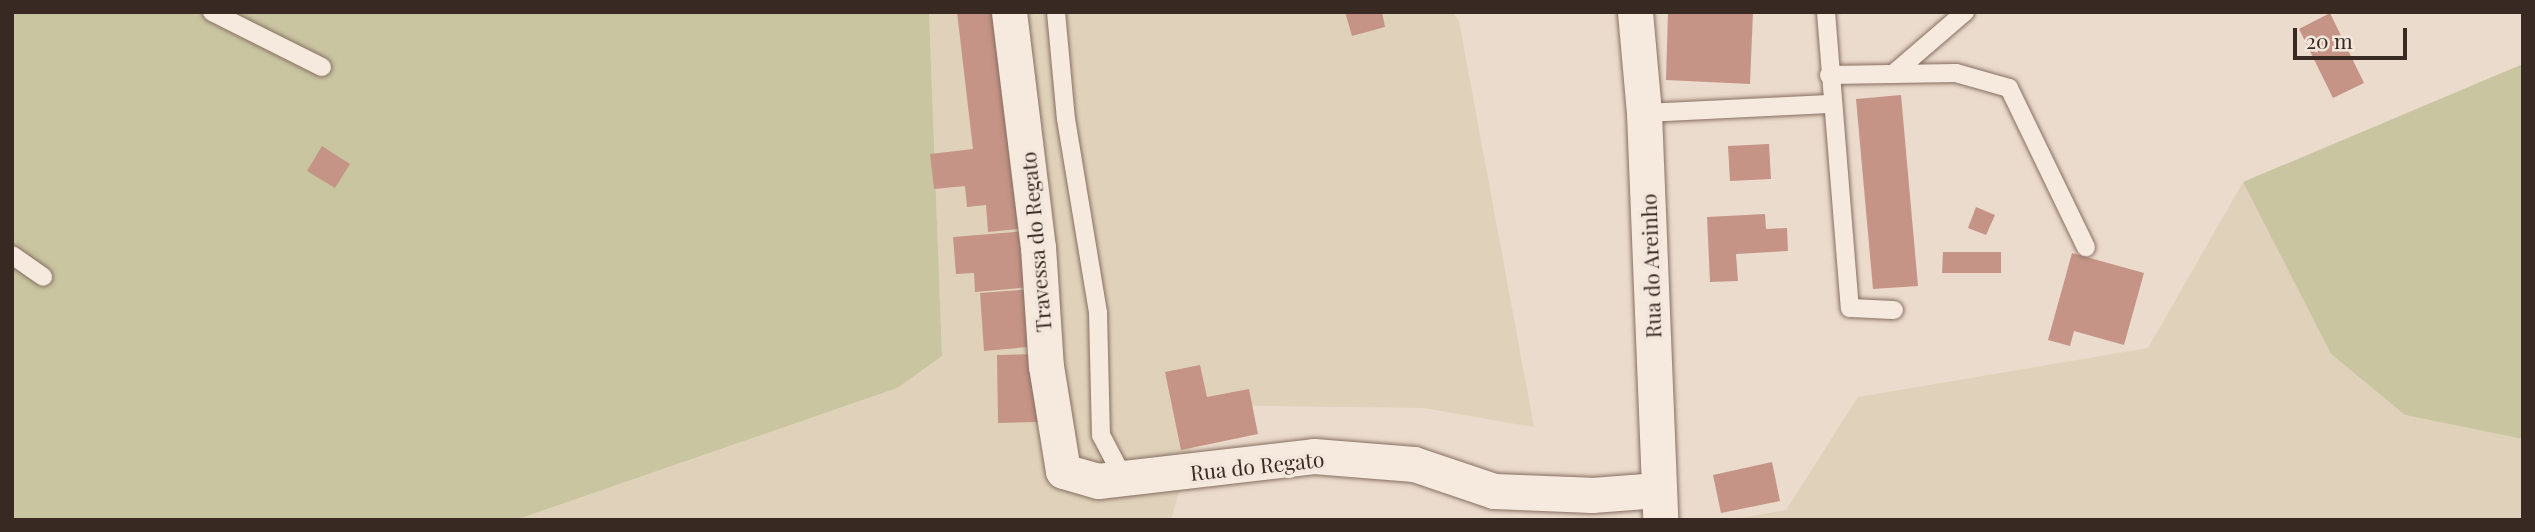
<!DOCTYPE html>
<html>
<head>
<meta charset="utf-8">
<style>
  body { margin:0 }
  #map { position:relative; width:2535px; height:532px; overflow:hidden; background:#ebdbcc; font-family:"Playfair Display",serif }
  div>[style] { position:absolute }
  .farmland>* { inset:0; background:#e0d2ba }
  .green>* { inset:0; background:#c8c5a0 }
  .building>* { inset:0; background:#c59486 }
  .roads { filter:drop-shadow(0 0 2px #866e61) drop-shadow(0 0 2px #866e61) }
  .lane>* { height:18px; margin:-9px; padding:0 9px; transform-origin:9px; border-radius:9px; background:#f6eadf }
  .street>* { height:35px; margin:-17.5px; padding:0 17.5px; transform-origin:17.5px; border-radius:17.5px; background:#f6eadf }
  span { translate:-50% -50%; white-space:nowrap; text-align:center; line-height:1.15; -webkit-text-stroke:7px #f3e7db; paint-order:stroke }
  .street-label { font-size:21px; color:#392923 }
  .frame { position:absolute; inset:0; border:14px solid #392923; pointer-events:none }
  .scale { position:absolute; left:2293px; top:28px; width:114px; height:32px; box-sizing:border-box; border:4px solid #392923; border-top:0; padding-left:9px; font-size:21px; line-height:24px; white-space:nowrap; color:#392923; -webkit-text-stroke:5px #f3e7db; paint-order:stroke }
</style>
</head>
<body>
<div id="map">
  <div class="farmland">
    <i style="clip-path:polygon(929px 12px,1453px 12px,1459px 21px,1534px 427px,1423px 408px,1204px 405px,1171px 520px,515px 520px,547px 505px,741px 442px,942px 356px)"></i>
    <i style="clip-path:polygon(2243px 182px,2331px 354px,2405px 415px,2523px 439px,2523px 520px,1729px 520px,1786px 510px,1858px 397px,2148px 348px)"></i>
  </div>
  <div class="green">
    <i style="clip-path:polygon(12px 12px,929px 12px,942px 356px,897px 388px,515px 520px,12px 520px)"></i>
    <i style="clip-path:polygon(2523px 64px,2523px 439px,2405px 415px,2331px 354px,2243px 182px)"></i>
  </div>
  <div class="building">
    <i style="clip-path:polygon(957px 12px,1004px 12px,1027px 228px,988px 232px,986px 205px,967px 207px,965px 186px,934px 189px,930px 154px,973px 149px)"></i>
    <i style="clip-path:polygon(1345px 12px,1382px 12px,1385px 27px,1352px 36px)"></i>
    <i style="clip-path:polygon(1668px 12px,1753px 12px,1750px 84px,1666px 80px)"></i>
    <i style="clip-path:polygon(2330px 13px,2364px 83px,2333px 98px,2299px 29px)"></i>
    <i style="clip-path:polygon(1901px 95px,1918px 286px,1873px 289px,1856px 99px)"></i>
    <i style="clip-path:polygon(1769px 144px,1771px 179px,1730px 181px,1728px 146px)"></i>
    <i style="clip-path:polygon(322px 146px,350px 164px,335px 188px,307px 171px)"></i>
    <i style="clip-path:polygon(1976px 207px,1995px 215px,1986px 235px,1968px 228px)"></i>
    <i style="clip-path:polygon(1765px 214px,1766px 229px,1787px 228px,1788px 251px,1736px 254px,1738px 281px,1710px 282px,1707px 217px)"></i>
    <i style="clip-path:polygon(1027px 231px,1031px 287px,975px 292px,974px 273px,956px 274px,953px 237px)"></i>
    <i style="clip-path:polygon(1943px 252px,2001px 252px,2001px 273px,1942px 273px)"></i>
    <i style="clip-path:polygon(2072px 253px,2144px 273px,2124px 345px,2074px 331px,2070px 346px,2048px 340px)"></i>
    <i style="clip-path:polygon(1034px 289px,1039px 346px,984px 351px,980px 293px)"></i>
    <i style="clip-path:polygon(1038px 354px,1039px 422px,998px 423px,997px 355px)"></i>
    <i style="clip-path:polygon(1200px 365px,1207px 397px,1249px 389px,1258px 434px,1181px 450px,1165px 372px)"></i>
    <i style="clip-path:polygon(1772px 462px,1780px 501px,1721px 513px,1713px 475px)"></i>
  </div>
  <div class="roads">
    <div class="lane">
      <i style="left:212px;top:12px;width:123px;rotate:26.6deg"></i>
      <i style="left:1056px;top:12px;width:107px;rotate:84.7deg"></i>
      <i style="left:1066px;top:119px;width:197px;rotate:80.6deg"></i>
      <i style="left:1098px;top:313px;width:122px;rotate:88.6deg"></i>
      <i style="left:1101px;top:435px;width:50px;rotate:62.4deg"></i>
      <i style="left:1826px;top:12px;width:297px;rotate:85.4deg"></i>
      <i style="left:1850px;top:308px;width:44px;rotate:2.6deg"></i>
      <i style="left:1893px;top:74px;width:95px;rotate:-40.7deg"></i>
      <i style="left:1829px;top:75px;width:127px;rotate:-0.9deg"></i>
      <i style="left:1956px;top:73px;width:55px;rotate:15.8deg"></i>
      <i style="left:2009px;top:88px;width:177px;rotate:64.2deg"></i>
      <i style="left:1644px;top:113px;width:186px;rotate:-2.8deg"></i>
      <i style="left:12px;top:255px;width:38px;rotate:35deg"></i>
    </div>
    <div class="street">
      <i style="left:1009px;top:12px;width:237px;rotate:83deg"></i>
      <i style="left:1038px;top:247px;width:119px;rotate:86.2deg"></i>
      <i style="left:1046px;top:366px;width:106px;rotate:80.8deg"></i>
      <i style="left:1063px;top:471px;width:36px;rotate:16deg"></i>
      <i style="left:1098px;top:481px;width:217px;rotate:-6.6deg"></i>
      <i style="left:1314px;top:456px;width:100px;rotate:4.6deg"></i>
      <i style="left:1414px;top:464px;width:84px;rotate:18.6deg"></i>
      <i style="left:1494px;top:491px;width:98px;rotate:2.3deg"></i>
      <i style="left:1592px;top:495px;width:66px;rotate:-4.3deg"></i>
      <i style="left:1635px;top:12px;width:101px;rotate:84.9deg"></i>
      <i style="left:1644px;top:113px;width:407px;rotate:87.7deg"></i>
    </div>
  </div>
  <div class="street-label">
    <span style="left:1035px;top:242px;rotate:-95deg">Travessa do Regato</span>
    <span style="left:1650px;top:266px;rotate:-92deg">Rua do Areinho</span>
    <span style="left:1257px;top:465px;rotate:-6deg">Rua do Regato</span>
  </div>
  <div class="frame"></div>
  <div class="scale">20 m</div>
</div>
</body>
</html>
